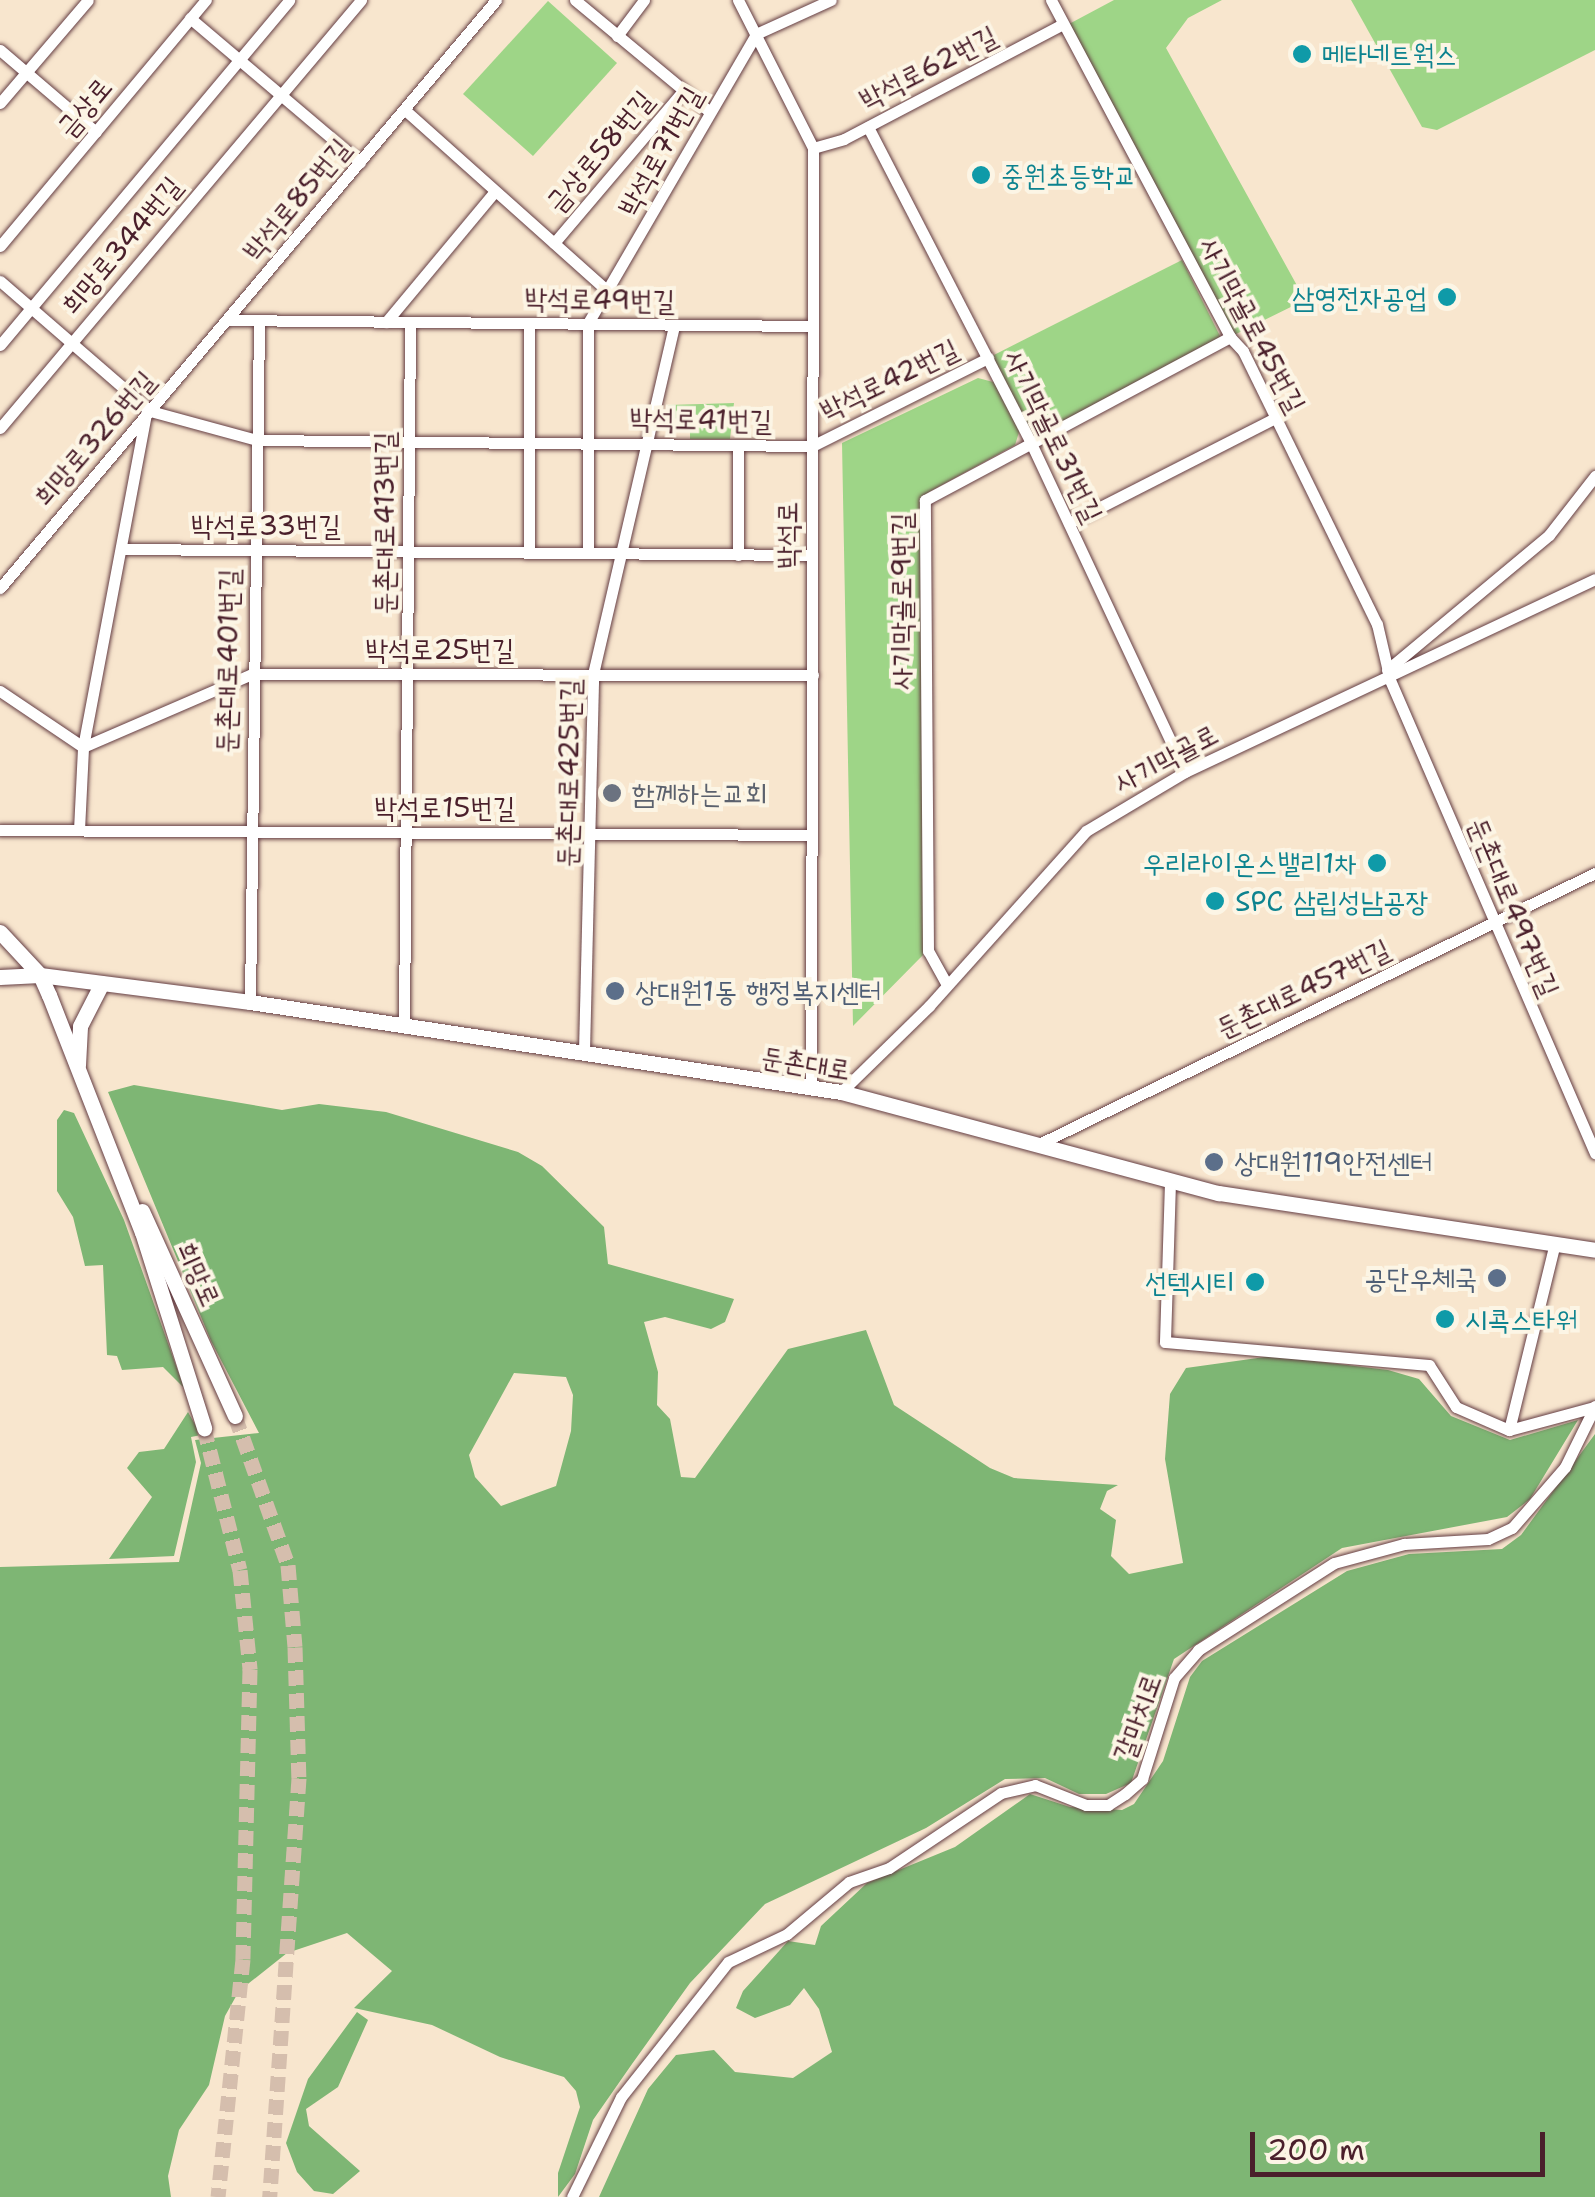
<!DOCTYPE html>
<html>
<head>
<meta charset="utf-8">
<style>
  body { margin:0 }
  #map { position:relative; width:1595px; height:2197px; overflow:hidden; background:#f8e6ce; font-family:"Shantell Sans","Poor Story",sans-serif }
  div>[style] { position:absolute }
  .green>* { inset:0; background:#9ed587 }
  .forest>* { inset:0; background:#7eb674 }
  .major-tunnel>* { height:15px; margin-top:-7.5px; transform-origin:0; background:repeating-linear-gradient(90deg,#d5bead 0 15px,transparent 0 23px) }
  .roads { filter:drop-shadow(0 0 2px #643d43) drop-shadow(0 0 2px #643d43) }
  .minor>* { height:11px; margin:-5.5px; padding:0 5.5px; transform-origin:5.5px; border-radius:5.5px; background:#fff }
  .major>* { height:15px; margin:-7.5px; padding:0 7.5px; transform-origin:7.5px; border-radius:7.5px; background:#fff }
  .dots>* { width:28px; height:28px; translate:-50% -50%; box-sizing:border-box; border:5px solid #fcf5e5; border-radius:50% }
  span { translate:-50% -50%; white-space:nowrap; text-align:center; line-height:1.15; -webkit-text-stroke:8px #fcf5e5; paint-order:stroke }
  .culture-label { font-size:28px; color:#0d838f }
  .left { translate:0 -50%; text-align:left }
  .right { translate:-100% -50%; text-align:right }
  .street-label { font-size:28px; color:#4a1f2b }
  .worship-label { font-size:28px; color:#5b616d }
  .service-label { font-size:28px; color:#4e5e75 }
  .scale { position:absolute; left:1250px; top:2132px; width:295px; height:45px; box-sizing:border-box; border:5px solid #4a1f2b; border-top:0; padding-left:12px; font-size:30px; line-height:35px; white-space:nowrap; color:#4a1f2b; -webkit-text-stroke:8px #fcf5e5; paint-order:stroke }
</style>
</head>
<body>
<div id="map">
  <div class="green">
    <i style="clip-path:polygon(1114px 0,1222px 0,1188px 18px,1166px 48px,1305px 300px,1230px 337px,1069px 24px)"></i>
    <i style="clip-path:polygon(1351px 0,1595px 0,1595px 50px,1437px 130px,1422px 127px)"></i>
    <i style="clip-path:polygon(548px 1px,617px 63px,533px 156px,463px 94px)"></i>
    <i style="clip-path:polygon(1182px 260px,1222px 340px,1030px 441px,988px 358px)"></i>
    <i style="clip-path:polygon(978px 378px,997px 383px,1021px 426px,1015px 445px,929px 492px,923px 955px,853px 1026px,842px 443px)"></i>
    <i style="clip-path:polygon(734px 403px,730px 439px,690px 439px,690px 419px,667px 418px,668px 405px)"></i>
  </div>
  <div class="forest">
    <i style="clip-path:polygon(evenodd,134px 1085px,282px 1110px,319px 1104px,386px 1112px,518px 1152px,542px 1166px,604px 1227px,608px 1264px,734px 1299px,725px 1322px,711px 1329px,665px 1317px,644px 1322px,658px 1372px,657px 1405px,670px 1419px,681px 1477px,695px 1478px,788px 1349px,866px 1330px,894px 1405px,990px 1468px,1014px 1478px,1118px 1485px,1107px 1491px,1100px 1509px,1116px 1520px,1111px 1556px,1129px 1574px,1183px 1563px,1165px 1459px,1170px 1394px,1186px 1368px,1272px 1356px,1388px 1370px,1419px 1379px,1451px 1416px,1510px 1440px,1578px 1420px,1530px 1499px,1507px 1517px,1342px 1548px,1174px 1659px,1131px 1783px,1106px 1794px,1079px 1794px,1045px 1778px,1005px 1779px,926px 1828px,765px 1904px,690px 1983px,632px 2064px,593px 2120px,575px 2174px,558px 2197px,558px 2173px,580px 2107px,576px 2091px,564px 2077px,500px 2057px,432px 2025px,354px 2008px,392px 1971px,347px 1933px,287px 1953px,239px 1991px,225px 2016px,209px 2085px,179px 2130px,168px 2176px,171px 2197px,0 2197px,0 1567px,179px 1562px,201px 1463px,195px 1440px,259px 1433px,211px 1341px,108px 1092px,134px 1085px,514px 1373px,566px 1377px,573px 1395px,571px 1431px,556px 1486px,501px 1506px,475px 1477px,469px 1455px,514px 1373px)"></i>
    <i style="clip-path:polygon(64px 1110px,74px 1113px,124px 1220px,184px 1388px,163px 1367px,122px 1370px,117px 1356px,107px 1355px,103px 1265px,85px 1266px,73px 1217px,57px 1191px,57px 1120px)"></i>
    <i style="clip-path:polygon(188px 1412px,201px 1435px,191px 1437px,196px 1462px,174px 1556px,109px 1559px,152px 1497px,127px 1468px,139px 1452px,164px 1449px)"></i>
    <i style="clip-path:polygon(1595px 1434px,1595px 2197px,599px 2197px,648px 2089px,676px 2055px,714px 2050px,735px 2072px,793px 2078px,832px 2052px,819px 2009px,804px 1988px,790px 2005px,755px 2018px,736px 2008px,743px 1991px,788px 1941px,815px 1945px,821px 1926px,867px 1883px,955px 1847px,1030px 1794px,1070px 1807px,1122px 1810px,1134px 1804px,1163px 1761px,1190px 1677px,1202px 1661px,1347px 1571px,1409px 1554px,1502px 1549px,1521px 1535px)"></i>
    <i style="clip-path:polygon(357px 2012px,368px 2020px,338px 2087px,306px 2109px,309px 2126px,360px 2171px,333px 2194px,314px 2191px,297px 2172px,286px 2143px,308px 2079px)"></i>
  </div>
  <div class="major-tunnel">
    <i style="left:235px;top:1416px;width:158px;rotate:70.4deg"></i>
    <i style="left:288px;top:1565px;width:82px;rotate:85.1deg"></i>
    <i style="left:295px;top:1647px;width:131px;rotate:88.3deg"></i>
    <i style="left:299px;top:1778px;width:420px;rotate:94deg"></i>
    <i style="left:204px;top:1428px;width:146px;rotate:75.8deg"></i>
    <i style="left:240px;top:1570px;width:100px;rotate:84.2deg"></i>
    <i style="left:250px;top:1669px;width:290px;rotate:91.4deg"></i>
    <i style="left:243px;top:1959px;width:239px;rotate:96deg"></i>
  </div>
  <div class="roads">
    <div class="minor">
      <i style="left:575px;top:0;width:175px;rotate:39.7deg"></i>
      <i style="left:738px;top:0;width:166px;rotate:63.1deg"></i>
      <i style="left:813px;top:148px;width:940px;rotate:90.12deg"></i>
      <i style="left:1051px;top:0;width:382px;rotate:62deg"></i>
      <i style="left:1230px;top:337px;width:19px;rotate:47deg"></i>
      <i style="left:1243px;top:351px;width:304px;rotate:63.9deg"></i>
      <i style="left:1377px;top:624px;width:57px;rotate:76.9deg"></i>
      <i style="left:1390px;top:680px;width:516px;rotate:66.57deg"></i>
      <i style="left:190px;top:18px;width:223px;rotate:40.3deg"></i>
      <i style="left:617px;top:36px;width:45px;rotate:-53.1deg"></i>
      <i style="left:0;top:50px;width:126px;rotate:40.5deg"></i>
      <i style="left:0;top:103px;width:135px;rotate:-49.5deg"></i>
      <i style="left:405px;top:110px;width:276px;rotate:41.8deg"></i>
      <i style="left:868px;top:127px;width:353px;rotate:62.7deg"></i>
      <i style="left:1030px;top:441px;width:365px;rotate:64.9deg"></i>
      <i style="left:813px;top:148px;width:32px;rotate:-16deg"></i>
      <i style="left:844px;top:139px;width:247px;rotate:-27.7deg"></i>
      <i style="left:554px;top:243px;width:199px;rotate:-49.7deg"></i>
      <i style="left:0;top:246px;width:321px;rotate:-50.1deg"></i>
      <i style="left:0;top:281px;width:198px;rotate:40.9deg"></i>
      <i style="left:150px;top:411px;width:111px;rotate:15.2deg"></i>
      <i style="left:257px;top:440px;width:555px;rotate:0.62deg"></i>
      <i style="left:812px;top:446px;width:197px;rotate:-26.6deg"></i>
      <i style="left:227px;top:320px;width:585px;rotate:0.59deg"></i>
      <i style="left:386px;top:322px;width:170px;rotate:-50.2deg"></i>
      <i style="left:529px;top:323px;width:227px;rotate:90deg"></i>
      <i style="left:0;top:345px;width:450px;rotate:-50deg"></i>
      <i style="left:0;top:428px;width:560px;rotate:-49.85deg"></i>
      <i style="left:1069px;top:523px;width:231px;rotate:-27deg"></i>
      <i style="left:122px;top:549px;width:689px;rotate:0.5deg"></i>
      <i style="left:588px;top:551px;width:228px;rotate:-90deg"></i>
      <i style="left:588px;top:323px;width:334px;rotate:-59.8deg"></i>
      <i style="left:756px;top:34px;width:82px;rotate:-24.4deg"></i>
      <i style="left:738px;top:555px;width:109px;rotate:-90deg"></i>
      <i style="left:0;top:588px;width:769px;rotate:-49.85deg"></i>
      <i style="left:1387px;top:670px;width:211px;rotate:-39.8deg"></i>
      <i style="left:1549px;top:535px;width:75px;rotate:-52.1deg"></i>
      <i style="left:0;top:691px;width:100px;rotate:34deg"></i>
      <i style="left:83px;top:747px;width:184px;rotate:-23.4deg"></i>
      <i style="left:252px;top:674px;width:561px;rotate:0.1deg"></i>
      <i style="left:0;top:830px;width:811px;rotate:0.35deg"></i>
      <i style="left:79px;top:830px;width:83px;rotate:-87.2deg"></i>
      <i style="left:83px;top:747px;width:339px;rotate:-79.3deg"></i>
      <i style="left:946px;top:983px;width:37px;rotate:-119deg"></i>
      <i style="left:928px;top:951px;width:451px;rotate:-90.4deg"></i>
      <i style="left:925px;top:500px;width:346px;rotate:-28.1deg"></i>
      <i style="left:250px;top:1002px;width:682px;rotate:-89.24deg"></i>
      <i style="left:404px;top:1024px;width:702px;rotate:-89.51deg"></i>
      <i style="left:584px;top:1051px;width:377px;rotate:-88.6deg"></i>
      <i style="left:593px;top:674px;width:358px;rotate:-76.9deg"></i>
      <i style="left:841px;top:1092px;width:123px;rotate:-44.3deg"></i>
      <i style="left:929px;top:1006px;width:235px;rotate:-48.1deg"></i>
      <i style="left:1086px;top:831px;width:115px;rotate:-30.8deg"></i>
      <i style="left:1185px;top:772px;width:453px;rotate:-25.2deg"></i>
      <i style="left:1037px;top:1145px;width:621px;rotate:-25.99deg"></i>
      <i style="left:1170px;top:1182px;width:160px;rotate:91.8deg"></i>
      <i style="left:1165px;top:1342px;width:265px;rotate:5deg"></i>
      <i style="left:1429px;top:1365px;width:50px;rotate:57.3deg"></i>
      <i style="left:1456px;top:1407px;width:58px;rotate:23.5deg"></i>
      <i style="left:1509px;top:1430px;width:88px;rotate:-15.1deg"></i>
      <i style="left:1509px;top:1430px;width:193px;rotate:-76.2deg"></i>
      <i style="left:572px;top:2197px;width:111px;rotate:-63.9deg"></i>
      <i style="left:621px;top:2097px;width:172px;rotate:-51.6deg"></i>
      <i style="left:728px;top:1962px;width:65px;rotate:-25.4deg"></i>
      <i style="left:787px;top:1934px;width:81px;rotate:-40deg"></i>
      <i style="left:849px;top:1882px;width:42px;rotate:-19.3deg"></i>
      <i style="left:889px;top:1868px;width:135px;rotate:-33.8deg"></i>
      <i style="left:1001px;top:1793px;width:35px;rotate:-13deg"></i>
      <i style="left:1035px;top:1785px;width:55px;rotate:21.4deg"></i>
      <i style="left:1086px;top:1805px;width:22px"></i>
      <i style="left:1108px;top:1805px;width:20px;rotate:-33deg"></i>
      <i style="left:1125px;top:1794px;width:23px;rotate:-41deg"></i>
      <i style="left:1142px;top:1779px;width:106px;rotate:-72.4deg"></i>
      <i style="left:1174px;top:1678px;width:37px;rotate:-49deg"></i>
      <i style="left:1198px;top:1650px;width:161px;rotate:-32.6deg"></i>
      <i style="left:1334px;top:1563px;width:73px;rotate:-15.2deg"></i>
      <i style="left:1404px;top:1544px;width:84px;rotate:-3.4deg"></i>
      <i style="left:1488px;top:1539px;width:26px;rotate:-25deg"></i>
      <i style="left:1512px;top:1528px;width:81px;rotate:-49deg"></i>
      <i style="left:1565px;top:1467px;width:68px;rotate:-63.8deg"></i>
    </div>
    <div class="major">
      <i style="left:0;top:932px;width:59px;rotate:47.1deg"></i>
      <i style="left:40px;top:975px;width:22px;rotate:66deg"></i>
      <i style="left:49px;top:995px;width:255px;rotate:68.6deg"></i>
      <i style="left:142px;top:1232px;width:206px;rotate:72.4deg"></i>
      <i style="left:0;top:977px;width:40px;rotate:-2.9deg"></i>
      <i style="left:40px;top:975px;width:212px;rotate:7.3deg"></i>
      <i style="left:250px;top:1002px;width:598px;rotate:8.66deg"></i>
      <i style="left:841px;top:1092px;width:391px;rotate:15deg"></i>
      <i style="left:1219px;top:1193px;width:380px;rotate:8.6deg"></i>
      <i style="left:78px;top:1065px;width:39px;rotate:-87deg"></i>
      <i style="left:80px;top:1026px;width:48px;rotate:-62.9deg"></i>
      <i style="left:142px;top:1211px;width:225px;rotate:65.6deg"></i>
    </div>
  </div>
  <div class="dots">
    <i style="left:1302px;top:54px;background:#0f9aa8"></i>
    <i style="left:981px;top:175px;background:#0f9aa8"></i>
    <i style="left:1447px;top:297px;background:#0f9aa8"></i>
    <i style="left:612px;top:793px;background:#6b7280"></i>
    <i style="left:1377px;top:863px;background:#0f9aa8"></i>
    <i style="left:1215px;top:901px;background:#0f9aa8"></i>
    <i style="left:615px;top:991px;background:#5c6f8a"></i>
    <i style="left:1214px;top:1162px;background:#5c6f8a"></i>
    <i style="left:1497px;top:1278px;background:#5c6f8a"></i>
    <i style="left:1255px;top:1282px;background:#0f9aa8"></i>
    <i style="left:1445px;top:1319px;background:#0f9aa8"></i>
  </div>
  <div class="culture-label">
    <span class="left" style="left:1322px;top:54px">메타네트웍스</span>
    <span class="left" style="left:1001px;top:175px">중원초등학교</span>
    <span class="right" style="left:1427px;top:297px">삼영전자공업</span>
    <span class="right" style="left:1357px;top:863px">우리라이온스밸리1차</span>
    <span class="left" style="left:1235px;top:901px">SPC 삼립성남공장</span>
    <span class="right" style="left:1235px;top:1282px">선텍시티</span>
    <span class="left" style="left:1465px;top:1319px">시콕스타워</span>
  </div>
  <div class="street-label">
    <span style="left:928px;top:67px;rotate:-27deg">박석로62번길</span>
    <span style="left:84px;top:107px;rotate:-50deg">금상로</span>
    <span style="left:599px;top:151px;rotate:-50deg">금상로58번길</span>
    <span style="left:660px;top:151px;rotate:-61deg">박석로71번길</span>
    <span style="left:296px;top:199px;rotate:-50deg">박석로85번길</span>
    <span style="left:121px;top:245px;rotate:-50deg">희망로344번길</span>
    <span style="left:600px;top:299px;rotate:1deg">박석로49번길</span>
    <span style="left:1253px;top:325px;rotate:62deg">사기막골로45번길</span>
    <span style="left:889px;top:379px;rotate:-26deg">박석로42번길</span>
    <span style="left:701px;top:419px;rotate:1deg">박석로41번길</span>
    <span style="left:1054px;top:436px;rotate:64deg">사기막골로31번길</span>
    <span style="left:94px;top:438px;rotate:-49deg">희망로326번길</span>
    <span style="left:384px;top:523px;rotate:-90deg">둔촌대로413번길</span>
    <span style="left:266px;top:525px">박석로33번길</span>
    <span style="left:787px;top:535px;rotate:-90deg">박석로</span>
    <span style="left:901px;top:601px;rotate:-90deg">사기막골로9번길</span>
    <span style="left:440px;top:649px">박석로25번길</span>
    <span style="left:227px;top:661px;rotate:-89deg">둔촌대로401번길</span>
    <span style="left:1166px;top:758px;rotate:-28deg">사기막골로</span>
    <span style="left:568px;top:773px;rotate:-89deg">둔촌대로425번길</span>
    <span style="left:445px;top:807px">박석로15번길</span>
    <span style="left:1514px;top:907px;rotate:67deg">둔촌대로497번길</span>
    <span style="left:1303px;top:988px;rotate:-26deg">둔촌대로457번길</span>
    <span style="left:806px;top:1063px;rotate:9deg">둔촌대로</span>
    <span style="left:199px;top:1274px;rotate:66deg">희망로</span>
    <span style="left:1137px;top:1717px;rotate:-70deg">갈마치로</span>
  </div>
  <div class="worship-label">
    <span class="left" style="left:632px;top:793px">함께하는교회</span>
  </div>
  <div class="service-label">
    <span class="left" style="left:635px;top:991px">상대원1동 행정복지센터</span>
    <span class="left" style="left:1234px;top:1162px">상대원119안전센터</span>
    <span class="right" style="left:1477px;top:1278px">공단우체국</span>
  </div>
  <div class="scale">200 m</div>
</div>
</body>
</html>
